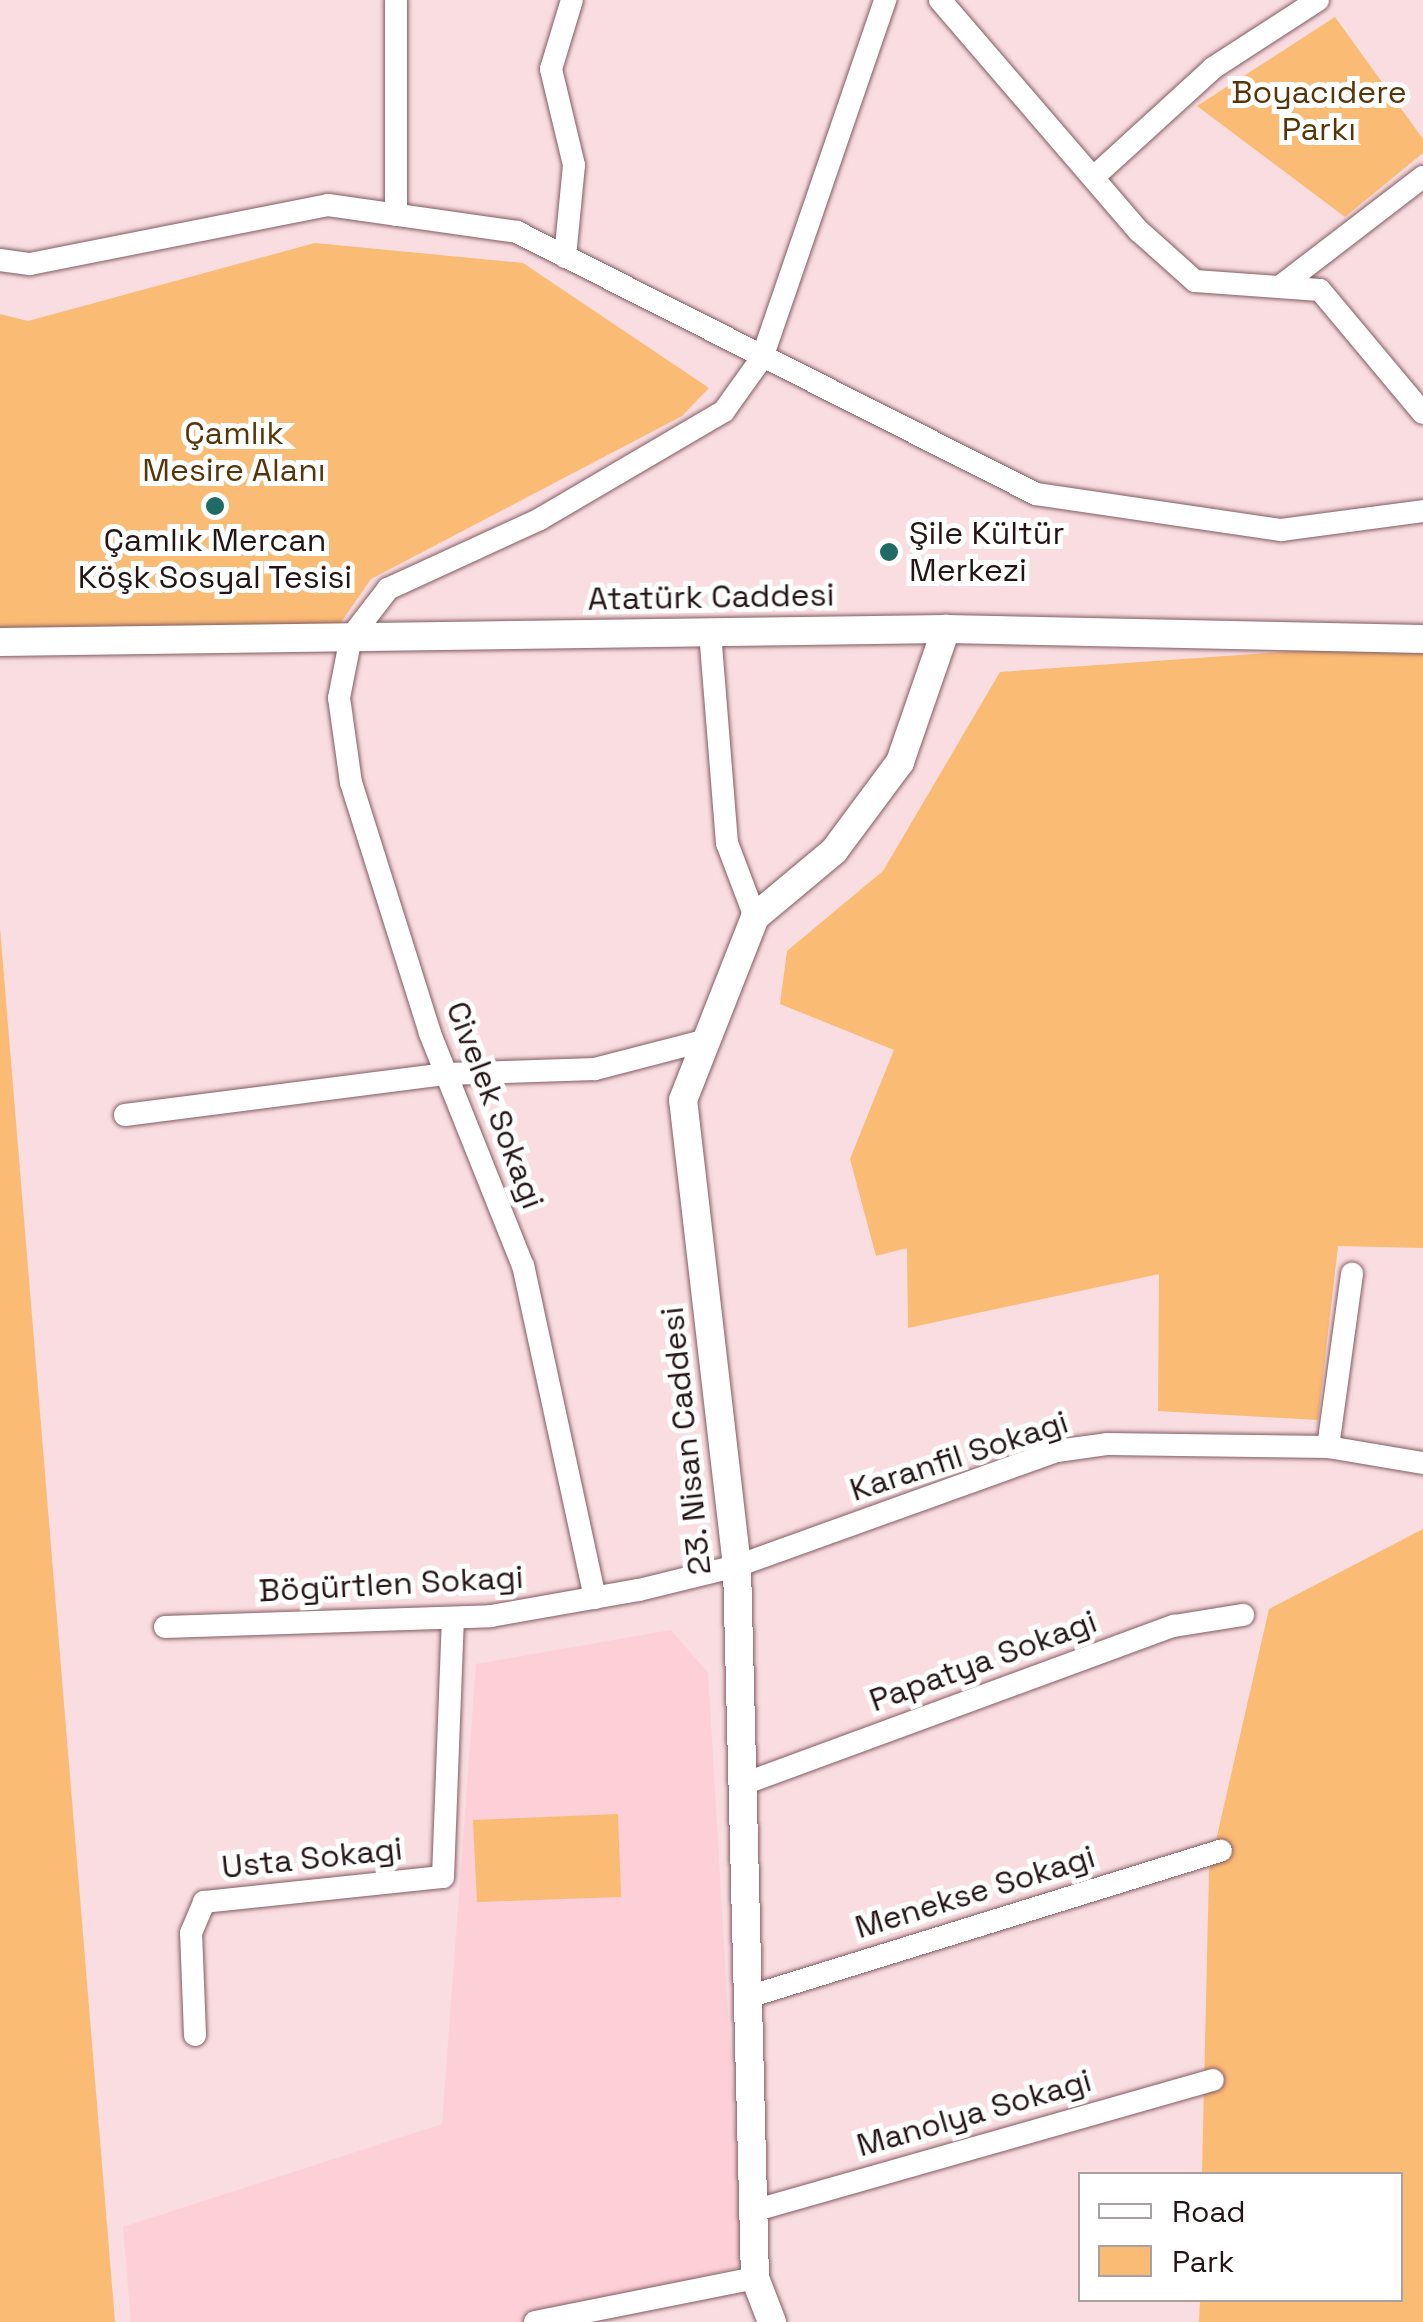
<!DOCTYPE html>
<html>
<head>
<meta charset="utf-8">
<style>
  body { margin:0 }
  #map { position:relative; width:1423px; height:2322px; overflow:hidden; background:#f9dde1; font-family:"Space Grotesk",sans-serif }
  div>[style] { position:absolute }
  .built>* { inset:0; background:#fcd0d6 }
  .green>* { inset:0; background:#fabb75 }
  .roads { filter:drop-shadow(0 0 2px #835b62) drop-shadow(0 0 2px #835b62) }
  .minor>* { height:22px; margin:-11px; padding:0 11px; transform-origin:11px; border-radius:11px; background:#fff }
  .tertiary>* { height:28px; margin:-14px; padding:0 14px; transform-origin:14px; border-radius:14px; background:#fff }
  .dots>* { width:28px; height:28px; translate:-50% -50%; box-sizing:border-box; border:5px solid #fff; border-radius:50% }
  span { translate:-50% -50%; white-space:nowrap; text-align:center; line-height:1.15; -webkit-text-stroke:10px #fff; paint-order:stroke }
  .park-label { font-size:32px; color:#563508 }
  .poi-label { font-size:32px; color:#241416 }
  .left { translate:0 -50%; text-align:left }
  .street-label { font-size:32px; color:#241416 }
  .legend { position:absolute; left:1078px; top:2172px; width:325px; height:130px; box-sizing:border-box; background:#fff; border:2px solid #a7a1a2; margin:0; padding:12px 18px; list-style:none; font-size:30px; color:#241416 }
  .legend li { display:flex; align-items:center; gap:20px; height:50px }
  .legend b { width:50px; border:2px solid #a7a1a2 }
</style>
</head>
<body>
<div id="map">
  <div class="built">
    <i style="clip-path:polygon(671px 1630px,708px 1673px,743px 2266px,524px 2322px,131px 2322px,123px 2227px,442px 2124px,476px 1664px)"></i>
  </div>
  <div class="green">
    <i style="clip-path:polygon(1335px 17px,1423px 139px,1423px 153px,1345px 217px,1197px 106px)"></i>
    <i style="clip-path:polygon(315px 243px,523px 263px,709px 388px,682px 416px,371px 579px,335px 631px,0 636px,0 314px,28px 321px)"></i>
    <i style="clip-path:polygon(1423px 642px,1423px 1248px,1338px 1246px,1318px 1420px,1158px 1411px,1159px 1274px,908px 1328px,907px 1248px,876px 1256px,850px 1159px,894px 1050px,780px 1004px,787px 951px,883px 871px,1000px 672px)"></i>
    <i style="clip-path:polygon(0 928px,115px 2322px,0 2322px)"></i>
    <i style="clip-path:polygon(1423px 1529px,1423px 2322px,1199px 2322px,1200px 2300px,1400px 2300px,1400px 2174px,1202px 2174px,1209px 1871px,1269px 1609px)"></i>
    <i style="clip-path:polygon(618px 1814px,621px 1897px,477px 1902px,473px 1820px)"></i>
  </div>
  <div class="roads">
    <div class="minor">
      <i style="left:940px;top:0;width:305px;rotate:49.3deg"></i>
      <i style="left:1139px;top:231px;width:75px;rotate:41.8deg"></i>
      <i style="left:1195px;top:281px;width:125px;rotate:4.1deg"></i>
      <i style="left:1320px;top:290px;width:160px;rotate:50.1deg"></i>
      <i style="left:1096px;top:175px;width:159px;rotate:-42.4deg"></i>
      <i style="left:1213px;top:68px;width:125px;rotate:-32.9deg"></i>
      <i style="left:396px;top:215px;width:215px;rotate:-90deg"></i>
      <i style="left:565px;top:257px;width:92px;rotate:-84.4deg"></i>
      <i style="left:574px;top:165px;width:99px;rotate:-103.5deg"></i>
      <i style="left:551px;top:69px;width:72px;rotate:-73.1deg"></i>
      <i style="left:0;top:260px;width:30px;rotate:8deg"></i>
      <i style="left:30px;top:264px;width:304px;rotate:-11.2deg"></i>
      <i style="left:328px;top:205px;width:191px;rotate:8.1deg"></i>
      <i style="left:517px;top:232px;width:581px;rotate:26.79deg"></i>
      <i style="left:1036px;top:494px;width:248px;rotate:8.4deg"></i>
      <i style="left:1281px;top:530px;width:143px;rotate:-7.6deg"></i>
      <i style="left:1282px;top:285px;width:178px;rotate:-37.5deg"></i>
      <i style="left:710px;top:632px;width:212px;rotate:85.4deg"></i>
      <i style="left:727px;top:843px;width:79px;rotate:69.3deg"></i>
      <i style="left:125px;top:1115px;width:324px;rotate:-7.3deg"></i>
      <i style="left:446px;top:1074px;width:149px;rotate:-1.9deg"></i>
      <i style="left:595px;top:1069px;width:116px;rotate:-14.5deg"></i>
      <i style="left:1328px;top:1447px;width:175px;rotate:-82.1deg"></i>
      <i style="left:595px;top:1598px;width:340px;rotate:-102.2deg"></i>
      <i style="left:523px;top:1266px;width:251px;rotate:-111.8deg"></i>
      <i style="left:430px;top:1033px;width:262px;rotate:-107.5deg"></i>
      <i style="left:351px;top:783px;width:86px;rotate:-98deg"></i>
      <i style="left:339px;top:698px;width:62px;rotate:-78.9deg"></i>
      <i style="left:351px;top:637px;width:61px;rotate:-52.4deg"></i>
      <i style="left:388px;top:589px;width:167px;rotate:-24.7deg"></i>
      <i style="left:540px;top:519px;width:213px;rotate:-30.4deg"></i>
      <i style="left:724px;top:411px;width:65px;rotate:-54.4deg"></i>
      <i style="left:762px;top:358px;width:379px;rotate:-71deg"></i>
      <i style="left:165px;top:1627px;width:326px;rotate:-1.9deg"></i>
      <i style="left:491px;top:1616px;width:150px;rotate:-10deg"></i>
      <i style="left:639px;top:1590px;width:101px;rotate:-13.8deg"></i>
      <i style="left:737px;top:1566px;width:340px;rotate:-19.8deg"></i>
      <i style="left:1057px;top:1451px;width:50px;rotate:-8deg"></i>
      <i style="left:1107px;top:1444px;width:221px;rotate:0.8deg"></i>
      <i style="left:1328px;top:1447px;width:96px;rotate:9.6deg"></i>
      <i style="left:749px;top:1782px;width:453px;rotate:-20.2deg"></i>
      <i style="left:1174px;top:1626px;width:70px;rotate:-9.1deg"></i>
      <i style="left:748px;top:1997px;width:495px;rotate:-17.2deg"></i>
      <i style="left:195px;top:2035px;width:102px;rotate:-92.2deg"></i>
      <i style="left:191px;top:1933px;width:34px;rotate:-67deg"></i>
      <i style="left:204px;top:1902px;width:240px;rotate:-6deg"></i>
      <i style="left:443px;top:1877px;width:259px;rotate:-87.8deg"></i>
      <i style="left:753px;top:2211px;width:478px;rotate:-15.9deg"></i>
      <i style="left:535px;top:2322px;width:224px;rotate:-11.3deg"></i>
    </div>
    <div class="tertiary">
      <i style="left:0;top:642px;width:946px;rotate:-0.79deg"></i>
      <i style="left:946px;top:629px;width:477px;rotate:1.2deg"></i>
      <i style="left:772px;top:2322px;width:47px;rotate:-111.1deg"></i>
      <i style="left:755px;top:2278px;width:712px;rotate:-91.45deg"></i>
      <i style="left:737px;top:1566px;width:469px;rotate:-96.6deg"></i>
      <i style="left:683px;top:1100px;width:197px;rotate:-68.5deg"></i>
      <i style="left:755px;top:917px;width:103px;rotate:-39.9deg"></i>
      <i style="left:834px;top:851px;width:111px;rotate:-53.4deg"></i>
      <i style="left:900px;top:762px;width:141px;rotate:-70.9deg"></i>
    </div>
  </div>
  <div class="dots">
    <i style="left:215px;top:506px;background:#206b65"></i>
    <i style="left:889px;top:552px;background:#206b65"></i>
  </div>
  <div class="park-label">
    <span style="left:1319px;top:111px">Boyacıdere<br>Parkı</span>
    <span style="left:234px;top:452px">Çamlık<br>Mesire Alanı</span>
  </div>
  <div class="poi-label">
    <span class="left" style="left:909px;top:552px">Şile Kültür<br>Merkezi</span>
    <span style="left:215px;top:559px">Çamlık Mercan<br>Köşk Sosyal Tesisi</span>
  </div>
  <div class="street-label">
    <span style="left:711px;top:597px;rotate:-1deg">Atatürk Caddesi</span>
    <span style="left:495px;top:1105px;rotate:69deg">Civelek Sokagi</span>
    <span style="left:686px;top:1441px;rotate:-96deg">23. Nisan Caddesi</span>
    <span style="left:959px;top:1456px;rotate:-18deg">Karanfil Sokagi</span>
    <span style="left:391px;top:1584px;rotate:-3deg">Bögürtlen Sokagi</span>
    <span style="left:983px;top:1661px;rotate:-20deg">Papatya Sokagi</span>
    <span style="left:312px;top:1858px;rotate:-6deg">Usta Sokagi</span>
    <span style="left:975px;top:1892px;rotate:-17deg">Menekse Sokagi</span>
    <span style="left:974px;top:2113px;rotate:-16deg">Manolya Sokagi</span>
  </div>
  <ul class="legend">
  <li><b style="height:12px;background:#fff"></b>Road</li>
  <li><b style="height:28px;background:#fabb75"></b>Park</li>
  </ul>
</div>
</body>
</html>
